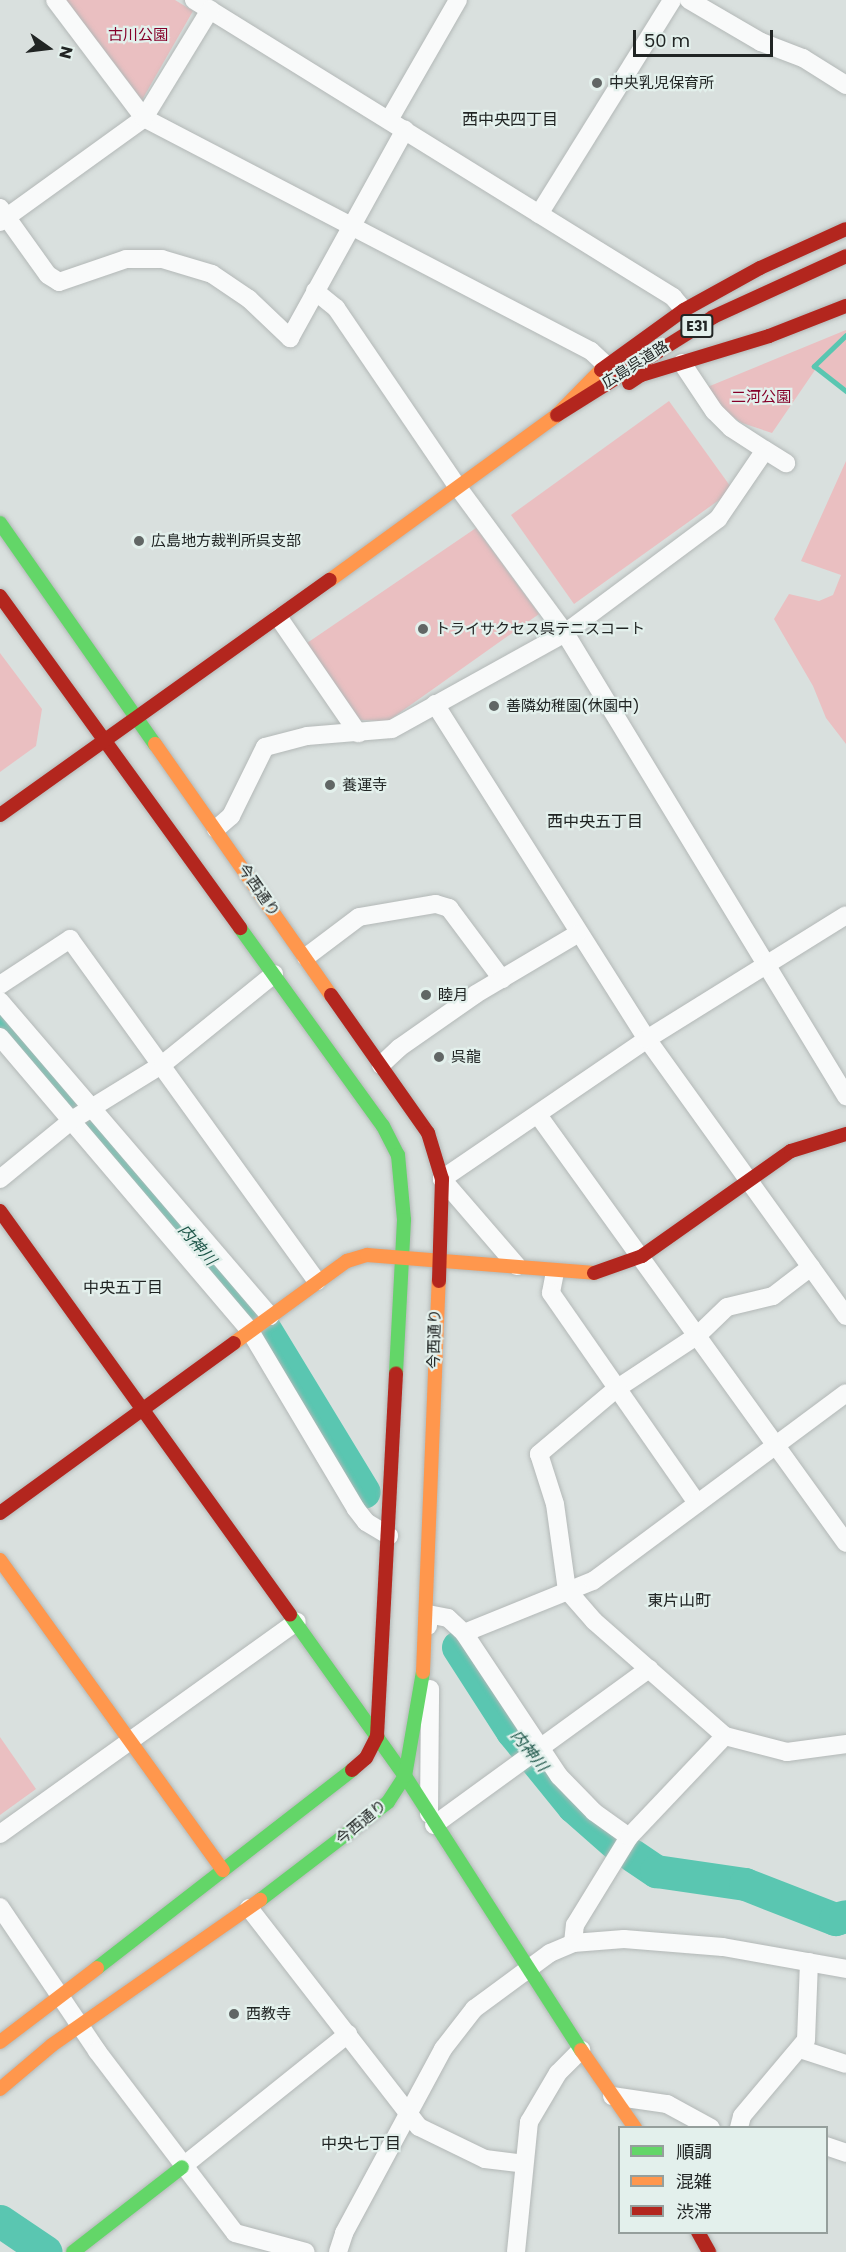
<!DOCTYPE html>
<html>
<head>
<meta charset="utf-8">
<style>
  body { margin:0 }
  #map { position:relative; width:846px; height:2252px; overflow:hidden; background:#d9e0de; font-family:Poppins,"Noto Sans JP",sans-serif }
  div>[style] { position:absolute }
  .green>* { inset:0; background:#eabfc1 }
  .stream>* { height:5px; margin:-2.5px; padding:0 2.5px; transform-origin:2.5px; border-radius:2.5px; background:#5ac6b1 }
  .river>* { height:33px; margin:-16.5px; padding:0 16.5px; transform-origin:16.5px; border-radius:16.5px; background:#5ac6b1 }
  .roads { filter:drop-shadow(0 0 2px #b3b8b7) drop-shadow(0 0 2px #b3b8b7) }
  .street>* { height:18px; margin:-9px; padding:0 9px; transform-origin:9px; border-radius:9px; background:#f9fafa }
  .fast>* { height:14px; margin:-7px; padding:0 7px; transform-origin:7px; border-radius:7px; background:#63d668 }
  .slow>* { height:14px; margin:-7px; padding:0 7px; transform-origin:7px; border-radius:7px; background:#ff974d }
  .jam>* { height:14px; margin:-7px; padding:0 7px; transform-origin:7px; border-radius:7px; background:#b3261e }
  .dots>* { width:16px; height:16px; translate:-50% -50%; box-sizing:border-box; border:3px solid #e3f0ec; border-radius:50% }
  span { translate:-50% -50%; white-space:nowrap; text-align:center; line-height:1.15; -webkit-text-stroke:4.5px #e3f0ec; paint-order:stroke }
  .shield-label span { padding:2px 4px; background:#e3f0ec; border:2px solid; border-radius:4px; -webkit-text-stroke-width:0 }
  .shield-label { font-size:14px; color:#212524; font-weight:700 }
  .park-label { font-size:15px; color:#850029 }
  .poi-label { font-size:15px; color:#212524 }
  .left { translate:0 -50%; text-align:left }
  .street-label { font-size:15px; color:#212524 }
  .neighbourhood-label { font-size:16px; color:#212524 }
  .water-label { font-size:16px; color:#1b5447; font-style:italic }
  .legend { position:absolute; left:618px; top:2126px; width:210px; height:108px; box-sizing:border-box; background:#e3f0ec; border:2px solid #959f9c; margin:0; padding:8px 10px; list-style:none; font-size:18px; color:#212524 }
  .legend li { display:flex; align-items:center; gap:12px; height:30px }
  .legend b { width:30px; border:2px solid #959f9c }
  .north { position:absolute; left:18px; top:18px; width:60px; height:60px; -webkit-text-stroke:4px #e3f0ec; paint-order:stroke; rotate:104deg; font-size:16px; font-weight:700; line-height:24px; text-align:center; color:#212524 }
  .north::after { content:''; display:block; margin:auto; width:21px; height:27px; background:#212524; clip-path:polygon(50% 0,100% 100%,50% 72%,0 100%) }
  .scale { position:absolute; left:633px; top:30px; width:140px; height:27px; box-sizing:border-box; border:3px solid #212524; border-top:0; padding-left:8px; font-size:18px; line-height:21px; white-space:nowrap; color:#212524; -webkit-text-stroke:4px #e3f0ec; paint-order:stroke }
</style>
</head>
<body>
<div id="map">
  <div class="green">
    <i style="clip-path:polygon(66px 0,175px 0,193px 11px,142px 100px)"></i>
    <i style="clip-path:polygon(846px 330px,846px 388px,815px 370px,772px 433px,742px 423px,722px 409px,705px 388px)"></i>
    <i style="clip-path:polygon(669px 401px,733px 490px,574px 604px,511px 515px)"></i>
    <i style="clip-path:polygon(846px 461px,846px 744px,826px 718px,813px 686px,774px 619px,789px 594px,819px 601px,833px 595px,841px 575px,801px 561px)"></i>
    <i style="clip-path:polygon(476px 528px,539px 614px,388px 721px,360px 720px,307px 643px)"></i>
    <i style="clip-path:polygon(0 653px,42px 709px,36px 746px,0 772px)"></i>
    <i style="clip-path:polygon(0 1737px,36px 1789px,0 1815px)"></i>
  </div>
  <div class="stream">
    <i style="left:846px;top:335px;width:45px;rotate:135.9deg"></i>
    <i style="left:814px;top:366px;width:41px;rotate:38deg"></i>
  </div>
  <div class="river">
    <i style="left:0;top:1019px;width:383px;rotate:48.9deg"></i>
    <i style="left:252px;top:1308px;width:215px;rotate:58.7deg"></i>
    <i style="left:458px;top:1647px;width:100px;rotate:57.3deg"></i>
    <i style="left:512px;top:1731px;width:97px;rotate:50.9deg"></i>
    <i style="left:573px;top:1806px;width:56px;rotate:41.4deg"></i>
    <i style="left:632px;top:1855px;width:29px;rotate:34deg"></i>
    <i style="left:656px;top:1871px;width:90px;rotate:8.3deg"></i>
    <i style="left:745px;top:1884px;width:97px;rotate:21.3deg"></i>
    <i style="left:835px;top:1919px;width:11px;rotate:-15deg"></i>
    <i style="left:0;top:2221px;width:55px;rotate:34deg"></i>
  </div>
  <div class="roads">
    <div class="street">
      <i style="left:55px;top:0;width:148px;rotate:53deg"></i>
      <i style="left:144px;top:118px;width:504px;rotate:27.53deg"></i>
      <i style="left:591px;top:351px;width:21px;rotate:43deg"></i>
      <i style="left:194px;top:0;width:564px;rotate:31.8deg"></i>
      <i style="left:673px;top:297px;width:17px;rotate:50deg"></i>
      <i style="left:689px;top:0;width:83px;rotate:30.3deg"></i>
      <i style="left:761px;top:42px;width:45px;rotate:20.9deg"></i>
      <i style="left:803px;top:58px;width:51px;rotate:32.1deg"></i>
      <i style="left:389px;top:120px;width:138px;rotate:-60.1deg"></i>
      <i style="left:0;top:208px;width:82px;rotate:54.4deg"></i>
      <i style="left:48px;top:275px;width:13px;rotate:32deg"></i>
      <i style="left:59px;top:282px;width:71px;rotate:-18.9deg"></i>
      <i style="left:126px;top:259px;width:36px"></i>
      <i style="left:162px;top:259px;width:52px;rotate:16.7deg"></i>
      <i style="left:212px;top:274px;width:45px;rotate:34deg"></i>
      <i style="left:249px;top:299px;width:57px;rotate:43.6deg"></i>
      <i style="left:290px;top:338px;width:238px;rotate:-61.1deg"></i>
      <i style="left:539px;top:214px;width:252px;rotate:-58.1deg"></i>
      <i style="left:0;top:222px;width:178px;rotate:-35.8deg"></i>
      <i style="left:144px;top:118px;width:127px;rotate:-58.6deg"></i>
      <i style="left:315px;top:291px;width:27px;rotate:39deg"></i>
      <i style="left:336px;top:308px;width:215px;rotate:55.8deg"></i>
      <i style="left:457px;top:486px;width:182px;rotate:53.7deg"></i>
      <i style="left:565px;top:633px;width:542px;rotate:58.75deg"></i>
      <i style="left:682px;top:363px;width:58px;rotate:56.3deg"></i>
      <i style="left:714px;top:411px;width:24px;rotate:45deg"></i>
      <i style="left:731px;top:428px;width:40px;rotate:32.9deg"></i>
      <i style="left:279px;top:618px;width:140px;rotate:55.5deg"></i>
      <i style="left:435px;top:704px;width:396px;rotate:57.7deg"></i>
      <i style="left:647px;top:1039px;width:341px;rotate:54.3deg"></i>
      <i style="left:216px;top:829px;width:20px;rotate:-41deg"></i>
      <i style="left:231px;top:816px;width:77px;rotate:-63.8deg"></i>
      <i style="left:265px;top:747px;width:43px;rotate:-14.7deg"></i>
      <i style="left:307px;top:736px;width:85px;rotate:-4.7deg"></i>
      <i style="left:392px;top:729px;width:198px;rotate:-29deg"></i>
      <i style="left:565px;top:633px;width:191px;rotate:-36.7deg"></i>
      <i style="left:718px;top:519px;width:83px;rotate:-55.7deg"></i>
      <i style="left:765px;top:450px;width:25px;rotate:32deg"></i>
      <i style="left:306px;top:957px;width:66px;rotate:-37deg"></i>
      <i style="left:359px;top:917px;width:78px;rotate:-9.6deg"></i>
      <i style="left:436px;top:904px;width:14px;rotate:17deg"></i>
      <i style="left:449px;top:908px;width:89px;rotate:53.3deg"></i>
      <i style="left:0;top:985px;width:84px;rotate:-33.3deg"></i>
      <i style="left:70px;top:939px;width:422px;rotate:54.2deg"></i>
      <i style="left:0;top:1001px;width:415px;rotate:49.4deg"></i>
      <i style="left:0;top:1037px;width:386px;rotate:49.6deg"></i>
      <i style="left:250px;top:1331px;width:207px;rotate:59.2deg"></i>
      <i style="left:356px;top:1509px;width:16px;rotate:52deg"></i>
      <i style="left:366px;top:1522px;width:27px;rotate:31deg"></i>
      <i style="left:381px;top:1065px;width:25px;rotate:-43deg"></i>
      <i style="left:399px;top:1048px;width:94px;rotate:-35deg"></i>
      <i style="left:476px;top:994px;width:117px;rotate:-30.7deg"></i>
      <i style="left:538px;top:1115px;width:527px;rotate:54.26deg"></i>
      <i style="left:0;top:1179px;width:93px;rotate:-39.3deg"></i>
      <i style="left:72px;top:1120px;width:107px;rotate:-31.6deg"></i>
      <i style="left:163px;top:1064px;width:143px;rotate:-39deg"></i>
      <i style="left:517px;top:1266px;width:115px;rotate:-130.8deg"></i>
      <i style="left:442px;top:1179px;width:248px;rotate:-34.3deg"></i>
      <i style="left:647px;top:1039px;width:234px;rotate:-31.9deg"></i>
      <i style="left:811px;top:1267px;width:48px;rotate:142.7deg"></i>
      <i style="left:773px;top:1296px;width:47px;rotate:166.6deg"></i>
      <i style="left:727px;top:1307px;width:40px;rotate:136deg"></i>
      <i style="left:698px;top:1335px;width:98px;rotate:146.6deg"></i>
      <i style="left:616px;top:1389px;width:101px;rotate:139.8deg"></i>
      <i style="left:539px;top:1454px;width:52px;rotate:72.3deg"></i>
      <i style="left:555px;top:1504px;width:87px;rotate:82.1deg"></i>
      <i style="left:567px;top:1590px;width:41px;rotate:48.9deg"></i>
      <i style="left:594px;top:1621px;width:174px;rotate:41.3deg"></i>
      <i style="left:725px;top:1736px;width:64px;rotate:14.5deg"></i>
      <i style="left:787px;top:1752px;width:60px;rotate:-7.7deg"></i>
      <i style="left:555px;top:1272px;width:21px;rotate:101deg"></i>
      <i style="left:551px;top:1293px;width:256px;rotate:55.2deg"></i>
      <i style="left:428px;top:1626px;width:12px;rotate:-90deg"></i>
      <i style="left:428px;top:1614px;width:20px;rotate:11deg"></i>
      <i style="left:448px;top:1618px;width:22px;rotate:43deg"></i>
      <i style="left:464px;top:1633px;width:172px;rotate:56.4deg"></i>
      <i style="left:559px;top:1776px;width:50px;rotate:45.8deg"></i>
      <i style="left:594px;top:1812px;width:43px;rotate:35.5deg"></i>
      <i style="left:464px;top:1633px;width:139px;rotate:-22deg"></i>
      <i style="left:593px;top:1581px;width:315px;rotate:-36.6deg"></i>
      <i style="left:429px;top:1814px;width:125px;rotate:-89.5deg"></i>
      <i style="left:434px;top:1825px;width:266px;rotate:-36deg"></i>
      <i style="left:0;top:1834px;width:365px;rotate:-35.6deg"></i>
      <i style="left:0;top:1907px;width:174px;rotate:56deg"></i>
      <i style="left:97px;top:2051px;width:228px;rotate:52.8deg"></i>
      <i style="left:235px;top:2233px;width:73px;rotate:15deg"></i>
      <i style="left:249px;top:1908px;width:277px;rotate:52.2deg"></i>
      <i style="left:419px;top:2127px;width:73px;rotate:25.9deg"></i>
      <i style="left:485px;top:2159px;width:38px;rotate:7deg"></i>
      <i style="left:573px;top:1943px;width:18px;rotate:-84deg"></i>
      <i style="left:575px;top:1925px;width:103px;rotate:-58.5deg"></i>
      <i style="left:629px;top:1837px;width:139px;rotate:-46.5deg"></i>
      <i style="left:800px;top:2049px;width:48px;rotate:18.1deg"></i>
      <i style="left:612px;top:2096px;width:56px;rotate:8.3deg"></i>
      <i style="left:667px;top:2104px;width:50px;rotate:28.6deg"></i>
      <i style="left:739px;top:2128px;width:12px;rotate:-76deg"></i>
      <i style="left:742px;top:2116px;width:99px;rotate:-49.9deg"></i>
      <i style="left:806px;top:2040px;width:78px;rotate:-87.8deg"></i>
      <i style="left:826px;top:2146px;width:21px;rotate:19deg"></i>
      <i style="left:182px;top:2167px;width:213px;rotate:-38.7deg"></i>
      <i style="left:338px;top:2252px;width:20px;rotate:-72deg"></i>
      <i style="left:344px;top:2233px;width:209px;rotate:-61.7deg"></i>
      <i style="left:443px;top:2049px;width:51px;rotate:-52.2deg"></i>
      <i style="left:474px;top:2009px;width:94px;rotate:-36.4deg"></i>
      <i style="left:550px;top:1953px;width:25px;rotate:-23deg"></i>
      <i style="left:573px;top:1943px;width:51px;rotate:-4.5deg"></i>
      <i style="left:624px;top:1939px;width:99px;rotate:4.6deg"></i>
      <i style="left:723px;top:1947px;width:125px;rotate:10.1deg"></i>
      <i style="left:516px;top:2252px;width:131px;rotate:-84.3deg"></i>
      <i style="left:529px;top:2122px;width:57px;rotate:-59.4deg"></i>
      <i style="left:558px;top:2073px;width:33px;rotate:-45deg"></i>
    </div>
    <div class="fast">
      <i style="left:0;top:523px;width:270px;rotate:55deg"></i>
      <i style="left:240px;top:928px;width:244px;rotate:54.2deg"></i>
      <i style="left:383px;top:1126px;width:33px;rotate:63deg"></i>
      <i style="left:398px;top:1155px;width:65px;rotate:84.7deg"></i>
      <i style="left:404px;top:1220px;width:153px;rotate:93deg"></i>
      <i style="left:290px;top:1615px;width:198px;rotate:54.5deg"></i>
      <i style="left:405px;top:1776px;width:326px;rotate:57.3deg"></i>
      <i style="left:260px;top:1900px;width:161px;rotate:-37.4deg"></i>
      <i style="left:388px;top:1802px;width:31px;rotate:-57deg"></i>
      <i style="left:405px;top:1776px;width:106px;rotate:-80.2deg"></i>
      <i style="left:97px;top:1968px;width:323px;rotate:-37.8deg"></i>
      <i style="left:73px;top:2252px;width:138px;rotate:-37.9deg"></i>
    </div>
    <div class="slow">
      <i style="left:330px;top:580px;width:281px;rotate:-36deg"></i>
      <i style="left:557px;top:415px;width:63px;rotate:-45.6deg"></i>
      <i style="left:155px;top:744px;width:307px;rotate:55deg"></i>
      <i style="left:234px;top:1343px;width:140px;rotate:-36deg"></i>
      <i style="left:347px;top:1261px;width:21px;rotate:-17deg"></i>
      <i style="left:367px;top:1255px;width:228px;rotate:4.5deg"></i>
      <i style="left:0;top:1560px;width:382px;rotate:54.3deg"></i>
      <i style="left:423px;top:1672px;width:391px;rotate:-87.7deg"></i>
      <i style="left:0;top:2042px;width:122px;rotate:-37.3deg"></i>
      <i style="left:581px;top:2050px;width:95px;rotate:55.3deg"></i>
      <i style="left:0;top:2089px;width:68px;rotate:-40.2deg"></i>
      <i style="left:52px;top:2045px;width:254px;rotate:-34.9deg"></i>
    </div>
    <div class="jam">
      <i style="left:601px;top:370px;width:102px;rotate:-35.9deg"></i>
      <i style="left:684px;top:310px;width:87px;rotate:-28.9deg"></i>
      <i style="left:760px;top:268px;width:94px;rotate:-24.4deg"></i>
      <i style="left:629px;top:383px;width:14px;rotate:-34deg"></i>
      <i style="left:641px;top:375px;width:134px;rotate:-16.9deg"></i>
      <i style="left:769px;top:336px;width:83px;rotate:-21.3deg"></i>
      <i style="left:557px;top:415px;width:184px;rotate:-32.1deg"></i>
      <i style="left:713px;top:317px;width:146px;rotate:-24.6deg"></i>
      <i style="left:0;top:596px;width:410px;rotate:54.1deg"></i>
      <i style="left:0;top:815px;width:405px;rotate:-35.5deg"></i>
      <i style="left:331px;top:995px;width:169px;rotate:54.9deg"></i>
      <i style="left:428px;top:1133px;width:48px;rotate:73.1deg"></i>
      <i style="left:442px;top:1179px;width:102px;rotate:91.7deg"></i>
      <i style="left:0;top:1211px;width:497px;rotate:54.3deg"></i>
      <i style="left:594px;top:1273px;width:51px;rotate:-19.5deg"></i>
      <i style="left:642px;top:1256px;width:182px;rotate:-35.2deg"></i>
      <i style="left:791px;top:1151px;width:58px;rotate:-17.2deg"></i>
      <i style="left:0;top:1513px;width:289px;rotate:-36deg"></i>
      <i style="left:352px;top:1770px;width:18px;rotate:-41deg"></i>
      <i style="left:366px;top:1758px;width:25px;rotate:-63deg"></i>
      <i style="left:377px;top:1736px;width:363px;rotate:-87deg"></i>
      <i style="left:698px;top:2232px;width:23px;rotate:61deg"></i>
    </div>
  </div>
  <div class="dots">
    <i style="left:597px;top:83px;background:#616665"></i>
    <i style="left:139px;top:541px;background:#616665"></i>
    <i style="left:423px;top:629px;background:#616665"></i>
    <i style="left:494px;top:706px;background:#616665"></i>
    <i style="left:330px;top:785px;background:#616665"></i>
    <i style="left:426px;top:995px;background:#616665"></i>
    <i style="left:439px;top:1057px;background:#616665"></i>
    <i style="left:234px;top:2014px;background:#616665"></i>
  </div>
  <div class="shield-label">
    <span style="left:697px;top:326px">E31</span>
  </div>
  <div class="park-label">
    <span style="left:138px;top:35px">古川公園</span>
    <span style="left:761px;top:397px">二河公園</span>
  </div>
  <div class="poi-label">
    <span class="left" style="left:609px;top:83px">中央乳児保育所</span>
    <span class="left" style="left:151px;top:541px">広島地方裁判所呉支部</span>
    <span class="left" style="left:435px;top:629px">トライサクセス呉テニスコート</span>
    <span class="left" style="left:506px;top:706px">善隣幼稚園(休園中)</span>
    <span class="left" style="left:342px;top:785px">養運寺</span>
    <span class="left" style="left:438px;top:995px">睦月</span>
    <span class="left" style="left:451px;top:1057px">呉龍</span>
    <span class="left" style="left:246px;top:2014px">西教寺</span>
  </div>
  <div class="street-label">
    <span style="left:635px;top:364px;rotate:-32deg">広島呉道路</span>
    <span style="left:259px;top:890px;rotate:55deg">今西通り</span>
    <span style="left:434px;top:1339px;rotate:-89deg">今西通り</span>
    <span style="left:361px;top:1822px;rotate:-40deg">今西通り</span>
  </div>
  <div class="neighbourhood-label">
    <span style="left:510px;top:120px">西中央四丁目</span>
    <span style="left:595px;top:822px">西中央五丁目</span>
    <span style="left:123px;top:1288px">中央五丁目</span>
    <span style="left:679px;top:1601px">東片山町</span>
    <span style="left:361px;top:2144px">中央七丁目</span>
  </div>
  <div class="water-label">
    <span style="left:197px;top:1245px;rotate:49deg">内神川</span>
    <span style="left:529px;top:1751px;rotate:51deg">内神川</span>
  </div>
  <ul class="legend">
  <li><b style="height:8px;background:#63d668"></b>順調</li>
  <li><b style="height:8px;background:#ff974d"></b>混雑</li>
  <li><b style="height:8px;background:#b3261e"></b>渋滞</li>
  </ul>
  <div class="north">N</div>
  <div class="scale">50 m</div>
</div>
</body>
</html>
